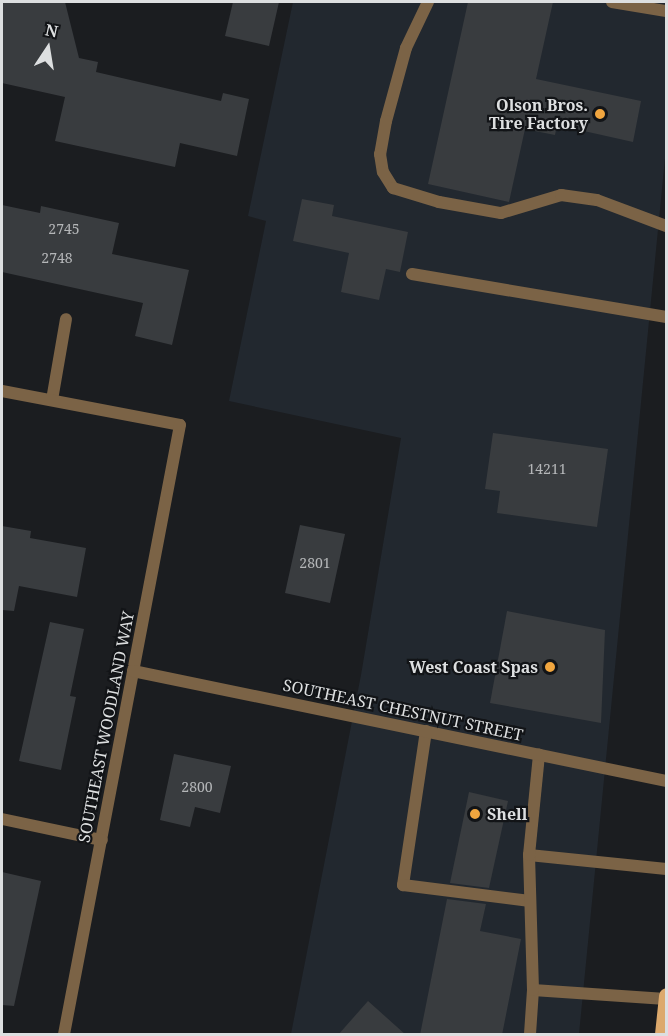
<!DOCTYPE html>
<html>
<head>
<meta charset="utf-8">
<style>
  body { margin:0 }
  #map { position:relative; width:668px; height:1036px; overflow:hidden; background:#1b1d20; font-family:"Noto Serif",serif }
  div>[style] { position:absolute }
  .built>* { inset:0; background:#22282f }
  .building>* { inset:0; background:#393c3f }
  .lane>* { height:12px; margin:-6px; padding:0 6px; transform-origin:6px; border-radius:6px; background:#7b6346 }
  .street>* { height:12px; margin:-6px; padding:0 6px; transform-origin:6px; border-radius:6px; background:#7b6346 }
  .primary>* { height:15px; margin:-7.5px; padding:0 7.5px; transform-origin:7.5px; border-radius:7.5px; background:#dca96c }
  .dots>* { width:16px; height:16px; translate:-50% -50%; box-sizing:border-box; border:3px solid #121417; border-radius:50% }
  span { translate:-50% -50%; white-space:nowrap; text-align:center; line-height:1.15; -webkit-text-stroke:4.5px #121417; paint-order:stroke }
  .number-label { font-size:14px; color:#b4b6b8 }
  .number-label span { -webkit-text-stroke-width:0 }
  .poi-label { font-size:16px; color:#dddfe0; font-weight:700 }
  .right { translate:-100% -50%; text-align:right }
  .left { translate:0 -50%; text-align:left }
  .street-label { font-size:16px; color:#dddfe0 }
  .frame { position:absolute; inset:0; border:3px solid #dddfe0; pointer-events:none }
  .north { position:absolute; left:18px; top:18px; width:60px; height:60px; -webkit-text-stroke:4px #121417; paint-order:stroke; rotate:12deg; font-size:16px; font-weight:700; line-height:24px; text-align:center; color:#dddfe0 }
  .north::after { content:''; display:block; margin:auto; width:21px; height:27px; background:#dddfe0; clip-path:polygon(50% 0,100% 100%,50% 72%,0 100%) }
</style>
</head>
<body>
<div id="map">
  <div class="built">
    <i style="clip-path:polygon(293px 2px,666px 2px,666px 148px,579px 1034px,291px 1034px,361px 675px,401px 438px,229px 401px,266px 221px,248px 216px)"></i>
  </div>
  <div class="building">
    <i style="clip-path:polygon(2px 2px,65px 2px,79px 58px,98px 62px,96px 72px,221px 101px,223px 93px,249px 99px,237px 156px,180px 143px,175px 167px,55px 141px,65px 97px,2px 83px)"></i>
    <i style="clip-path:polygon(233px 2px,279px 2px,269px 46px,225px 36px)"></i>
    <i style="clip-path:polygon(468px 2px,553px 2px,536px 79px,641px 101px,633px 142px,557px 125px,555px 135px,525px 129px,509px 202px,428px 184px)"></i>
    <i style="clip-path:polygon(302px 199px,334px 205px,332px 216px,408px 232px,400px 272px,386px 269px,379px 300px,341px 292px,349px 253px,293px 241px)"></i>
    <i style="clip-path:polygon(2px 205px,40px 213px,41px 206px,119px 223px,112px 254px,189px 270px,172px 345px,135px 336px,143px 303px,2px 272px)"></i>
    <i style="clip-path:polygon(493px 433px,608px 449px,597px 527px,497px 513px,500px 491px,485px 489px)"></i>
    <i style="clip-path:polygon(300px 525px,345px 534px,330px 603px,285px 593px)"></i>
    <i style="clip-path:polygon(2px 526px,31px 531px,30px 538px,86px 548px,77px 597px,19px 586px,14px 611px,2px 610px)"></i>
    <i style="clip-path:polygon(507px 611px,605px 630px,601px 723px,490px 703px)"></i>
    <i style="clip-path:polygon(50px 622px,84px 629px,70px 696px,76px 697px,61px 770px,19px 761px)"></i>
    <i style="clip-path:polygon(174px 754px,231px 766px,220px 813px,195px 807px,190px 827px,160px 820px)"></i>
    <i style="clip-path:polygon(469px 792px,508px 801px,489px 888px,450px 883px)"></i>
    <i style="clip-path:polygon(2px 872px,41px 881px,14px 1006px,2px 1005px)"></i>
    <i style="clip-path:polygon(447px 899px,486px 904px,480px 931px,521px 939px,502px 1035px,420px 1035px)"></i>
    <i style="clip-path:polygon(368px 1001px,406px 1035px,338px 1035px)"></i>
  </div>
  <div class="lane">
    <i style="left:428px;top:2px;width:51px;rotate:115.6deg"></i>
    <i style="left:406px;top:48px;width:76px;rotate:105.3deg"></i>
    <i style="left:386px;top:121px;width:34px;rotate:100deg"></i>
    <i style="left:380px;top:154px;width:18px;rotate:81deg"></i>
    <i style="left:383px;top:172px;width:19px;rotate:58deg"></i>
    <i style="left:393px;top:188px;width:48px;rotate:16.9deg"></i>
    <i style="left:439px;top:202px;width:63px;rotate:10.1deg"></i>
    <i style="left:501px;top:213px;width:63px;rotate:-16.7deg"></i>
    <i style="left:561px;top:195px;width:36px;rotate:8deg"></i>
    <i style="left:597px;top:200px;width:74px;rotate:20.6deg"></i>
    <i style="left:612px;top:2px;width:55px;rotate:9.5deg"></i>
    <i style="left:412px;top:274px;width:258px;rotate:9.6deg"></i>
    <i style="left:52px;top:400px;width:82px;rotate:-80.2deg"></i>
    <i style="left:426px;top:731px;width:156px;rotate:98.5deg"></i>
    <i style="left:403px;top:885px;width:128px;rotate:7.2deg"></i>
    <i style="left:529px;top:855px;width:138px;rotate:5.8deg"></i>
    <i style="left:533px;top:990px;width:133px;rotate:3.9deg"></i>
    <i style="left:530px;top:1034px;width:44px;rotate:-86.1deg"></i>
    <i style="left:533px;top:990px;width:135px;rotate:-91.7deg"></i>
    <i style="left:529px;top:855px;width:101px;rotate:-84.3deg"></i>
  </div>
  <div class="street">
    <i style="left:2px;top:391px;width:181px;rotate:10.8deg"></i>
    <i style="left:180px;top:425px;width:620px;rotate:100.78deg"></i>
    <i style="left:133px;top:671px;width:544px;rotate:11.66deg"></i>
    <i style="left:2px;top:819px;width:102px;rotate:11.9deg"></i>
  </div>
  <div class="primary">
    <i style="left:662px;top:1034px;width:39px;rotate:-84deg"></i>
  </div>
  <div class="dots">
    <i style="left:600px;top:114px;background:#f1a63f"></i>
    <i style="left:550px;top:667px;background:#f1a63f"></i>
    <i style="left:475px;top:814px;background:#f1a63f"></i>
  </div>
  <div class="number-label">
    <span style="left:64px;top:229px">2745</span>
    <span style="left:57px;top:258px">2748</span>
    <span style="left:547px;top:469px">14211</span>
    <span style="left:315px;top:563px">2801</span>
    <span style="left:197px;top:787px">2800</span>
  </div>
  <div class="poi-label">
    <span class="right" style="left:588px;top:114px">Olson Bros.<br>Tire Factory</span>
    <span class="right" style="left:538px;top:667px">West Coast Spas</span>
    <span class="left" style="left:487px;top:814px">Shell</span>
  </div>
  <div class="street-label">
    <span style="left:403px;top:710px;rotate:12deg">SOUTHEAST CHESTNUT STREET</span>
    <span style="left:106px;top:727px;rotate:-79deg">SOUTHEAST WOODLAND WAY</span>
  </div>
  <div class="frame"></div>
  <div class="north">N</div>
</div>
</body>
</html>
